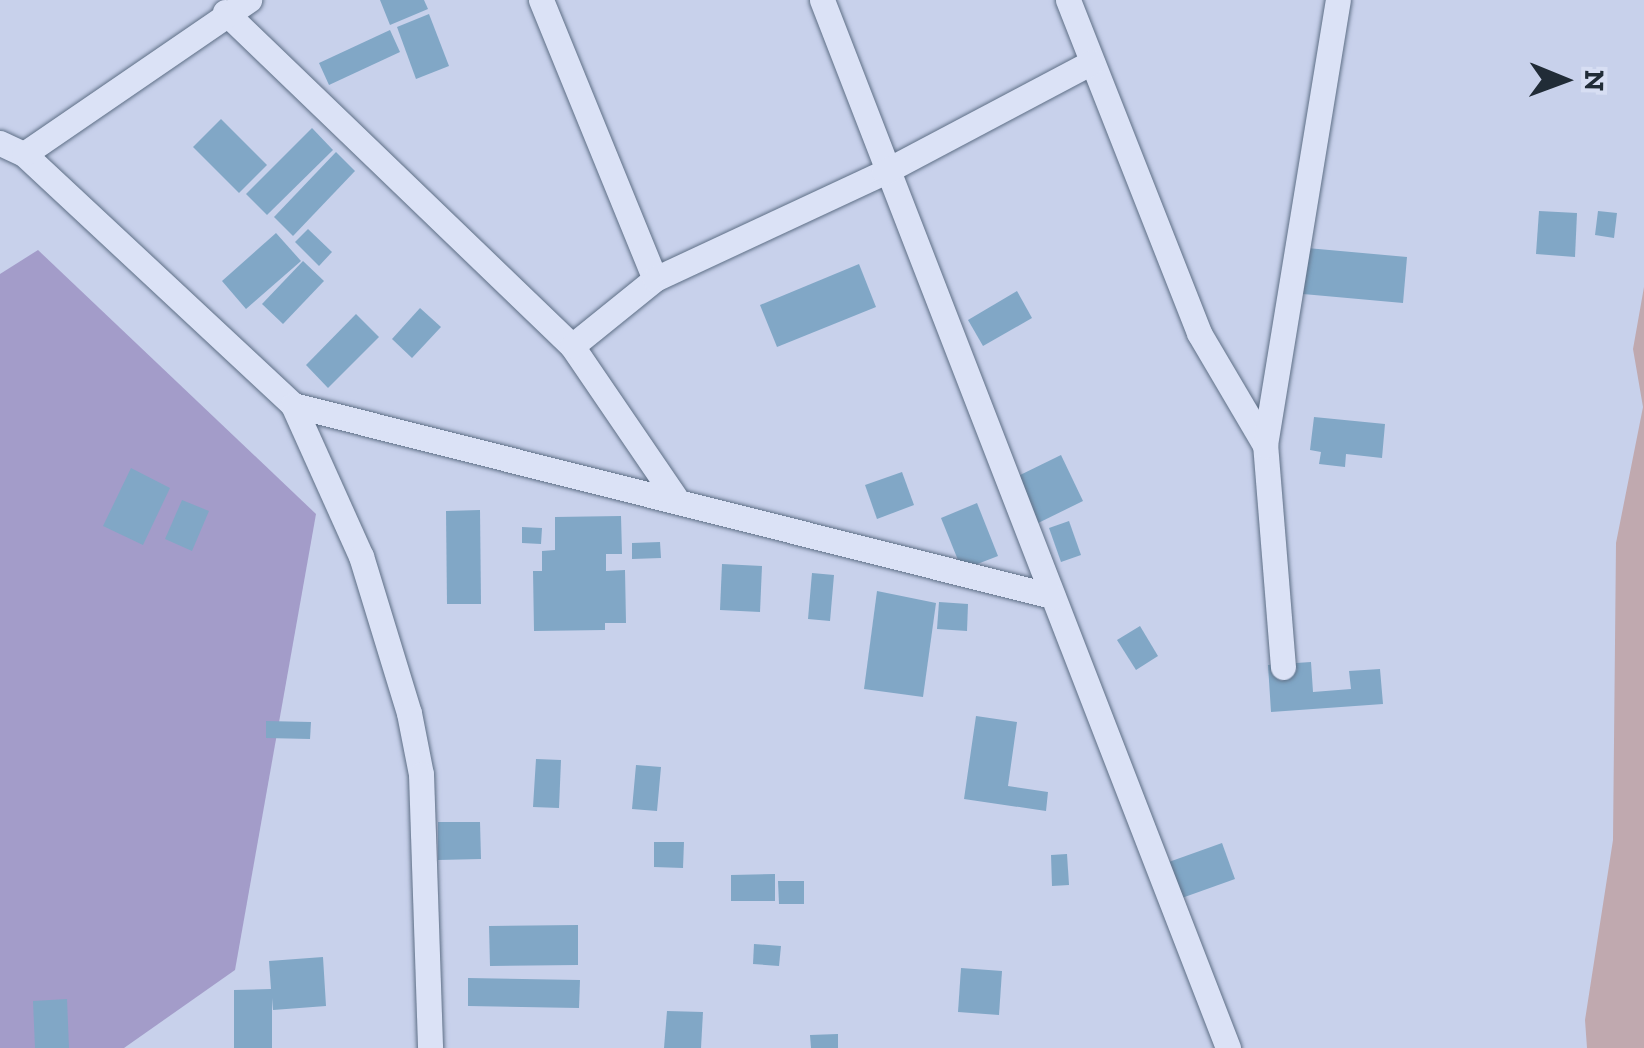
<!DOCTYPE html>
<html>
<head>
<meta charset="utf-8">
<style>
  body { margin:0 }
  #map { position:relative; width:1644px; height:1048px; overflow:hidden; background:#c8d1eb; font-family:"Zilla Slab",serif }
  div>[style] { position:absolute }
  .green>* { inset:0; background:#a39cc9 }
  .water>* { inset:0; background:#c0a9af }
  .building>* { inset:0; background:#81a7c6 }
  .roads { filter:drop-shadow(0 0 2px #5e6f86) drop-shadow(0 0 2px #5e6f86) }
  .street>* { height:25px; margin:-12.5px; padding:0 12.5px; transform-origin:12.5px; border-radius:12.5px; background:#dbe2f6 }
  span { translate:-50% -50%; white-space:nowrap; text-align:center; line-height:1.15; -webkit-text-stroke:8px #d7def3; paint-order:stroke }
  .north { position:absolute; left:1514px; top:30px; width:100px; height:100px; -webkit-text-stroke:8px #d7def3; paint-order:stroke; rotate:91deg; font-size:28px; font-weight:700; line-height:40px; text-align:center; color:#212c37 }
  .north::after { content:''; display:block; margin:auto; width:35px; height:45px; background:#212c37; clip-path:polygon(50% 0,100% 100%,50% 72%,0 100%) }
</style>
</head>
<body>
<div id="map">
  <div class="green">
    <i style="clip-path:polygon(38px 250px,316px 514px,235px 970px,124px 1048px,0 1048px,0 274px)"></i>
  </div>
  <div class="water">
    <i style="clip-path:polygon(1644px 287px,1644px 1048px,1587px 1048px,1585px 1020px,1613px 840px,1616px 543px,1643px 407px,1633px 349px)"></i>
  </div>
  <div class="building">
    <i style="clip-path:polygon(380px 0,424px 0,428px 9px,390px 25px)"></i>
    <i style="clip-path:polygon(429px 14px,449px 66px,416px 79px,397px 27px)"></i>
    <i style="clip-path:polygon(390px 30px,400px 52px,329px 85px,319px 63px)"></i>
    <i style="clip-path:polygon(221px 119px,267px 165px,239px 193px,193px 147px)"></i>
    <i style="clip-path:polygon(312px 128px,333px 150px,267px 215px,246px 194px)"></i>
    <i style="clip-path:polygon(336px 152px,355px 171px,293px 236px,274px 217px)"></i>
    <i style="clip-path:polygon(1539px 211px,1577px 213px,1575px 257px,1536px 254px)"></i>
    <i style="clip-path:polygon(1598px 211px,1617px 213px,1614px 238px,1595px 235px)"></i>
    <i style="clip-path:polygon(308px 229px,332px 252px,319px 266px,295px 242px)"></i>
    <i style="clip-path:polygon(276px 233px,301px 261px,246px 309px,222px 281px)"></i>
    <i style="clip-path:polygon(1307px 248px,1407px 257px,1403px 303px,1303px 294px)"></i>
    <i style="clip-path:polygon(303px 261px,324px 281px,283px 324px,262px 304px)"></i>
    <i style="clip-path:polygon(859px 264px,876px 307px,777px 347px,760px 305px)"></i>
    <i style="clip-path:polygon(1017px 291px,1032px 318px,983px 346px,968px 320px)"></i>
    <i style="clip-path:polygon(420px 308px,441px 327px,412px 358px,392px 339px)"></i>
    <i style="clip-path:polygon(356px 314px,379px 337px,328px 388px,306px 365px)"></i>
    <i style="clip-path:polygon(1314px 417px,1385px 424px,1382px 458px,1346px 454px,1345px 467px,1319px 464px,1321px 452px,1310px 450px)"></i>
    <i style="clip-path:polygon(1061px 455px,1083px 501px,1028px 528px,1006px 482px)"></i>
    <i style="clip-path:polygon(131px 468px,170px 488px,143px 545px,103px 526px)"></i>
    <i style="clip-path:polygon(902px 472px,914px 505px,877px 519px,865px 485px)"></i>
    <i style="clip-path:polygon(182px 500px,209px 511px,192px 551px,165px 539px)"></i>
    <i style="clip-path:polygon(977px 503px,998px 556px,962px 570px,941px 518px)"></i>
    <i style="clip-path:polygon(480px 510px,481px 604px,447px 604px,446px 511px)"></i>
    <i style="clip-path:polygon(621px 516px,622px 554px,606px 554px,606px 571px,625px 570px,626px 623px,605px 623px,605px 630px,534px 631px,533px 571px,542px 571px,542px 551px,555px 550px,555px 517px)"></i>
    <i style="clip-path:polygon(1069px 521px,1081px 555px,1061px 562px,1049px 528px)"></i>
    <i style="clip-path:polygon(522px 527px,542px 528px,541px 544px,522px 543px)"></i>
    <i style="clip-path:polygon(660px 542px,661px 558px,632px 559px,632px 543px)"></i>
    <i style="clip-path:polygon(722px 564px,762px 566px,760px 612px,720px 610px)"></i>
    <i style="clip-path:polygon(812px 573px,834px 575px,830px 621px,808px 619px)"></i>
    <i style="clip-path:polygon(877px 591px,936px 603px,923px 697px,864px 689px)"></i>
    <i style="clip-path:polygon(939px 602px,968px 604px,967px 631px,937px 629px)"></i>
    <i style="clip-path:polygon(1140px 626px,1158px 656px,1136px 670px,1117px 640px)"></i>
    <i style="clip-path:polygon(1311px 662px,1313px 692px,1351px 689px,1349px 671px,1380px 669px,1383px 704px,1271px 712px,1268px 665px)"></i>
    <i style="clip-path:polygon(976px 716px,1017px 722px,1008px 786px,1048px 792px,1046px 811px,964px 799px)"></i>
    <i style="clip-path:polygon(266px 721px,311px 722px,310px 739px,266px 738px)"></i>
    <i style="clip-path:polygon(536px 759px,561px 760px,559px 808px,533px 807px)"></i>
    <i style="clip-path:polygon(636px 765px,661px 767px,657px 811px,632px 809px)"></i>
    <i style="clip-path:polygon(438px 822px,480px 822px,481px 859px,438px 860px)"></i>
    <i style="clip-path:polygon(654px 842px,684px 842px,683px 868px,654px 867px)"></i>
    <i style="clip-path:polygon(1222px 843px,1235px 879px,1179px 899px,1166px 863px)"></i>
    <i style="clip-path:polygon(1067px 854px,1069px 885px,1052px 886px,1051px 855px)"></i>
    <i style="clip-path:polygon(775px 874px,775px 901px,731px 901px,731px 875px)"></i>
    <i style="clip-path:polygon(778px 881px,804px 881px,804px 904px,779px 904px)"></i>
    <i style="clip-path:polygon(578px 925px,578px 965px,490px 966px,489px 926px)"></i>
    <i style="clip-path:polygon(754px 944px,781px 946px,779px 966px,753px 964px)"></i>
    <i style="clip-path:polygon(323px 957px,326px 1006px,273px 1010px,272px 998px,272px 1048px,234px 1048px,234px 990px,271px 989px,269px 961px)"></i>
    <i style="clip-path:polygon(961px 968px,1002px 971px,999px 1015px,958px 1012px)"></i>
    <i style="clip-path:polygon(468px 978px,580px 980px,579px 1008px,468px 1006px)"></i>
    <i style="clip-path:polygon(67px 999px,69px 1048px,35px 1048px,33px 1001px)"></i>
    <i style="clip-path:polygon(667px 1011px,703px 1012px,701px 1048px,664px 1048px)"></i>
    <i style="clip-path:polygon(838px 1034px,838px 1048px,811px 1048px,810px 1035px)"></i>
  </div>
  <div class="roads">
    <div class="street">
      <i style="left:541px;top:0;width:301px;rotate:67.8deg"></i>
      <i style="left:822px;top:0;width:1124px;rotate:68.82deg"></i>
      <i style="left:1068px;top:0;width:358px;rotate:68.5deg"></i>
      <i style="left:1199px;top:333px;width:130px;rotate:59.5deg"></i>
      <i style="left:225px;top:12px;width:482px;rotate:43.9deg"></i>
      <i style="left:572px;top:346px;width:183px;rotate:55.7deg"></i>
      <i style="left:0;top:143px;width:26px;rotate:25deg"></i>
      <i style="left:24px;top:154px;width:368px;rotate:43deg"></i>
      <i style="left:293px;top:405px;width:166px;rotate:65.8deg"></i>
      <i style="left:361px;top:556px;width:164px;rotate:73deg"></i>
      <i style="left:409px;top:713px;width:62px;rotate:78.9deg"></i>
      <i style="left:421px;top:774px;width:274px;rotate:88.1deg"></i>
      <i style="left:24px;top:154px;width:273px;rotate:-34.4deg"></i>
      <i style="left:572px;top:346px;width:107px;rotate:-38.9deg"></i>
      <i style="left:655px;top:279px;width:253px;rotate:-25deg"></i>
      <i style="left:884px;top:172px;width:235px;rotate:-27.9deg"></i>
      <i style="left:293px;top:405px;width:783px;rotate:14.13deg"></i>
      <i style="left:1283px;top:667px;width:223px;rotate:-94.6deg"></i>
      <i style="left:1265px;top:445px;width:451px;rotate:-80.7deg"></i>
    </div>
  </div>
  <div class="north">N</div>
</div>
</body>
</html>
